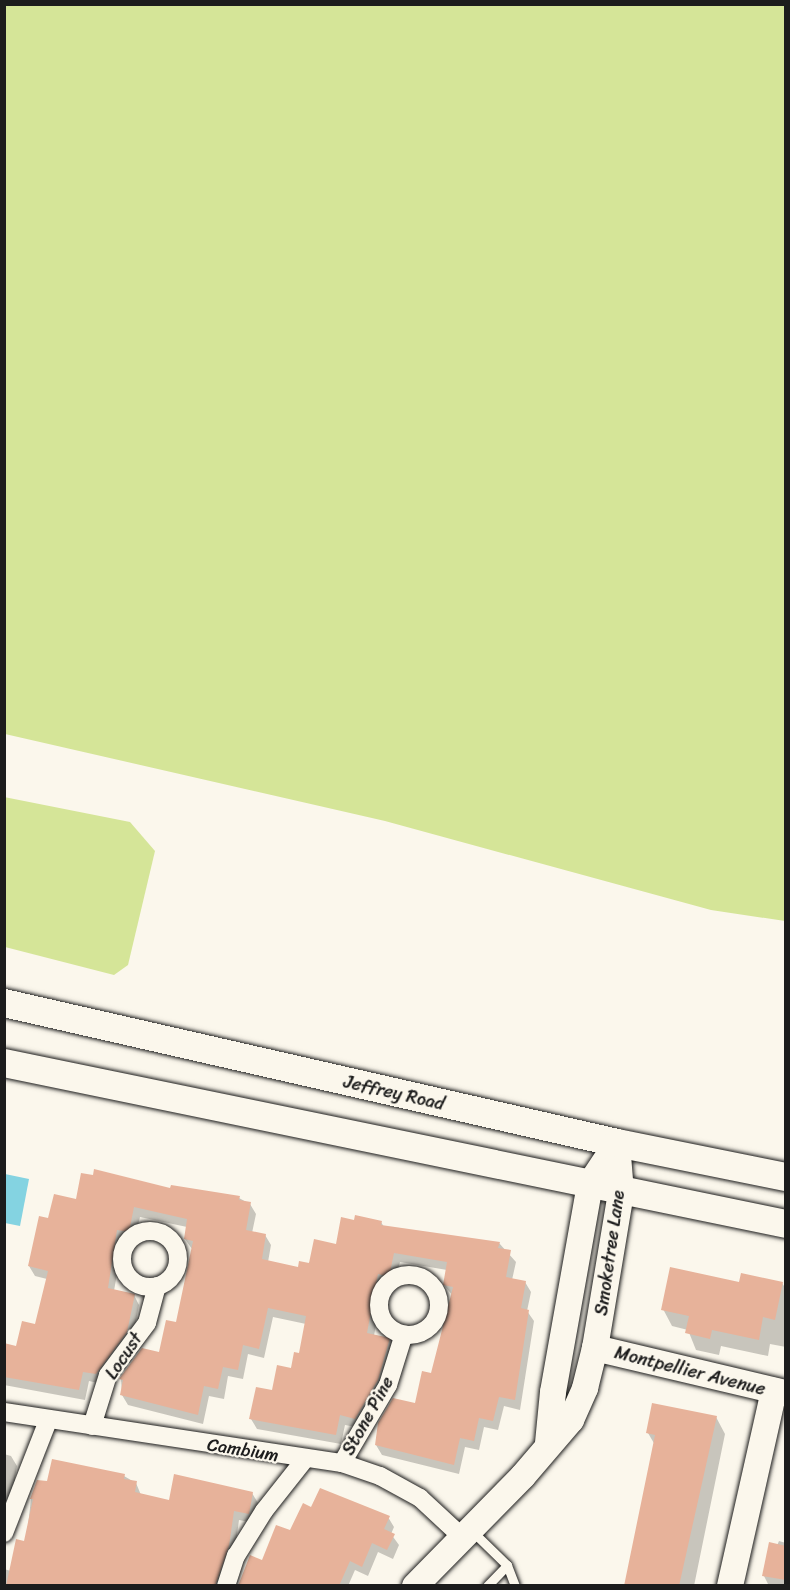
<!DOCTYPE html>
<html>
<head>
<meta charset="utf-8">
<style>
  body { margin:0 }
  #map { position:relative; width:790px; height:1590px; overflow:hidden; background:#fbf7ec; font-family:Sriracha,sans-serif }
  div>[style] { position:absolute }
  .green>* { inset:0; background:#d5e598 }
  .water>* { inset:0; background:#84d3e1 }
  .shadow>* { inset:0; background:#0003 }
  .building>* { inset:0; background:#e7b29a }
  .roads { filter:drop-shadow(0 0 2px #1c1c1c) drop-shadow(0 0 2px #1c1c1c) }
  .lane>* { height:9px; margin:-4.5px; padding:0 4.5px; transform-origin:4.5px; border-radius:4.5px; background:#fbf7ec }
  .street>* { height:18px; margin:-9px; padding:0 9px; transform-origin:9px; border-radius:9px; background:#fbf7ec }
  .street>.ring { margin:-9px; padding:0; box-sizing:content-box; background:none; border:18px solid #fbf7ec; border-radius:50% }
  .secondary>* { height:26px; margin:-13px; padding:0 13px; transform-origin:13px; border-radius:13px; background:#fbf7ec }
  .primary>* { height:28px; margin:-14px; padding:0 14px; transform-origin:14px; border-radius:14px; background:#fbf7ec }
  span { translate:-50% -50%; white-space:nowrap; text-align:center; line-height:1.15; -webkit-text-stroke:4.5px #fbf7ec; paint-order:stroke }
  .street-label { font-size:18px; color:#1c1c1c }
  .frame { position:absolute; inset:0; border:6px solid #1c1c1c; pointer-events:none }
</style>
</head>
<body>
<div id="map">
  <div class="green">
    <i style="clip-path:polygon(5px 4px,785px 5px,785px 921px,711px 910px,385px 821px,5px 734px)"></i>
    <i style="clip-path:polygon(4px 797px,130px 822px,155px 851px,128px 965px,114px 975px,5px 947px)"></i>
  </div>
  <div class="water">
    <i style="clip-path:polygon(5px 1174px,29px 1179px,20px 1226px,5px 1223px)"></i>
  </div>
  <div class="shadow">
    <i style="clip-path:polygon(171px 1190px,239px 1198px,250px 1204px,256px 1214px,252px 1233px,265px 1235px,271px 1245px,268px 1262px,299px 1269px,337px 1245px,355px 1222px,381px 1222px,384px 1227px,499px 1243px,516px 1262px,512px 1280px,525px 1282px,531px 1292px,527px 1311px,534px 1321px,520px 1410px,504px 1406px,498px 1430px,484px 1427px,479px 1450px,465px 1447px,459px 1474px,382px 1455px,376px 1445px,416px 1404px,432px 1375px,453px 1296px,444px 1285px,447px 1270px,400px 1262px,394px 1286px,383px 1284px,374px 1336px,389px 1339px,394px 1349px,361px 1428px,345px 1425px,341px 1444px,257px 1429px,251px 1419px,301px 1355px,306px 1324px,273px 1317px,264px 1358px,248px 1354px,243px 1379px,228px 1376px,224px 1399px,209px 1396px,203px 1424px,128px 1405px,122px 1395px,121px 1379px,160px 1354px,177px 1323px,192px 1249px,185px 1239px,187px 1227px,140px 1217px,134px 1242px,123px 1239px,114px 1291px,134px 1295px,139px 1305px,132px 1342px,102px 1384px,89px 1381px,85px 1400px,4px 1385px,4px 1344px,17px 1347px,36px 1326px,47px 1279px,35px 1276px,29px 1266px,50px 1220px,77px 1201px)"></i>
    <i style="clip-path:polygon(782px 1283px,786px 1289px,786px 1347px,770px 1344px,768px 1356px,721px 1346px,719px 1355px,696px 1350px,688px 1330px,672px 1326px,663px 1309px,740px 1284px)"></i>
    <i style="clip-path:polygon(716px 1417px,725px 1434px,694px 1586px,625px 1586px,655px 1445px,648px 1433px)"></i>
    <i style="clip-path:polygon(4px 1454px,11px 1456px,17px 1466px,15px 1478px,19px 1486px,12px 1504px,5px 1502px,4px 1506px)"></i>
    <i style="clip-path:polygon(124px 1476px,136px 1483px,141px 1495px,170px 1501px,252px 1493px,258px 1503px,254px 1523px,239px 1520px,234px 1557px,223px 1586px,4px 1586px,4px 1569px,11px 1571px,26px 1543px,31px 1499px,49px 1483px)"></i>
    <i style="clip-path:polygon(312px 1509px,388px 1517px,394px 1527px,391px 1534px,399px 1545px,393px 1559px,378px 1552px,368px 1576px,355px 1570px,348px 1586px,239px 1586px)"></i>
    <i style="clip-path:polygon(779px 1541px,786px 1543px,786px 1586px,769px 1586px,764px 1576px)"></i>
  </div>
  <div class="building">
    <i style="clip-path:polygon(94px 1169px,170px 1188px,171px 1185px,240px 1196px,239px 1200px,251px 1202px,246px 1230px,266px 1234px,262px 1259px,298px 1267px,299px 1261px,309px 1263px,314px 1239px,336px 1244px,341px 1217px,354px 1220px,355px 1215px,382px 1221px,381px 1225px,500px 1242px,498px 1248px,511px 1250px,506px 1277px,526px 1281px,521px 1308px,529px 1310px,515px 1400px,499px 1397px,493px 1421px,479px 1418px,474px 1441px,460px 1438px,454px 1465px,375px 1445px,378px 1423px,393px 1398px,415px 1403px,422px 1371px,431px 1373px,453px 1287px,443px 1285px,447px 1262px,394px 1253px,389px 1277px,378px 1274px,367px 1333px,390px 1338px,378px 1380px,355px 1419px,340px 1415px,336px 1435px,249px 1419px,256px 1387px,272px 1390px,277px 1365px,291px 1368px,294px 1352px,299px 1353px,306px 1316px,268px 1308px,259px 1349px,243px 1345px,238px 1370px,223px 1367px,218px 1389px,204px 1386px,198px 1415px,120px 1395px,123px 1380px,119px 1379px,142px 1348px,159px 1352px,166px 1320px,176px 1322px,193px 1241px,184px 1239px,187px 1219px,134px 1207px,129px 1232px,117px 1230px,108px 1288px,135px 1294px,127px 1332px,96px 1374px,83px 1372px,79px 1390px,4px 1377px,4px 1343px,16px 1346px,22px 1321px,35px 1324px,48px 1271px,28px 1266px,39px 1216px,48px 1218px,54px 1194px,76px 1199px,81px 1173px,93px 1175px)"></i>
    <i style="clip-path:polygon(670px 1267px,739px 1282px,741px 1273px,783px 1282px,775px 1320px,763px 1317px,759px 1340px,712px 1330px,710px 1339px,685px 1333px,689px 1316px,661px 1310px)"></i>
    <i style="clip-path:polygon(652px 1403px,717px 1416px,679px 1586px,624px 1586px,655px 1435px,646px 1433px)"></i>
    <i style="clip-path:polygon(52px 1459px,125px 1474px,124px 1479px,137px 1481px,135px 1492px,169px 1500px,174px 1474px,253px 1492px,249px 1514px,234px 1511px,229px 1546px,215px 1586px,6px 1586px,16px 1539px,24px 1541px,33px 1499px,30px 1499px,37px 1480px,47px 1481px)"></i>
    <i style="clip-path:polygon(320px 1488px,390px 1516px,384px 1529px,395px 1534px,387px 1550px,372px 1543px,362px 1567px,350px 1561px,339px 1586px,238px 1586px,250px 1555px,262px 1560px,276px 1525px,290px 1530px,303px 1503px,311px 1507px)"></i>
    <i style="clip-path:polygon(769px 1542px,786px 1546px,786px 1580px,762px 1576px)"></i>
  </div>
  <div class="roads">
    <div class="lane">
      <i style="left:472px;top:1531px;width:49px;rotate:44.2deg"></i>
      <i style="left:507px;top:1565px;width:22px;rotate:69deg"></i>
      <i style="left:487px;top:1586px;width:29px;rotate:-46deg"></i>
    </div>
    <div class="street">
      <i class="ring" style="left:122px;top:1231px;width:38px;height:38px"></i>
      <i class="ring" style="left:379px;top:1275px;width:42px;height:42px"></i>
      <i style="left:4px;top:1412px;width:342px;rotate:8.6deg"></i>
      <i style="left:342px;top:1463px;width:40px;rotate:18.9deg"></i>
      <i style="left:380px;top:1476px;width:46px;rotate:28.8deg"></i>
      <i style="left:420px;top:1498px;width:56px;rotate:42.8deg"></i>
      <i style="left:92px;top:1426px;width:53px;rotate:-72.6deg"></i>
      <i style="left:108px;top:1375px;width:65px;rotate:-53.1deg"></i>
      <i style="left:147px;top:1323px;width:38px;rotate:-75deg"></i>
      <i style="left:342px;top:1463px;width:91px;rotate:-59.5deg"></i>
      <i style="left:388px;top:1385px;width:53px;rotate:-72.6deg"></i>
      <i style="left:4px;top:1533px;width:120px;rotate:-68.6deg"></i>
      <i style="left:226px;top:1586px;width:32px;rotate:-72deg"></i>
      <i style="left:236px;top:1556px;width:53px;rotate:-58.1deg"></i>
      <i style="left:264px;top:1511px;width:66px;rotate:-51.7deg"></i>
    </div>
    <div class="secondary">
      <i style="left:595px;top:1348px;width:196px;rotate:13.3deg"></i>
      <i style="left:548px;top:1443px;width:51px;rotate:-84.4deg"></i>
      <i style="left:553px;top:1392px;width:211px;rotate:-79.9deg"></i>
      <i style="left:590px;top:1184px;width:49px;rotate:-56.6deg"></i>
      <i style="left:415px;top:1586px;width:154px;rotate:-45.5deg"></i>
      <i style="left:523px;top:1476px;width:74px;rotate:-49.4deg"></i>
      <i style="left:571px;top:1420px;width:35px;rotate:-66deg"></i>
      <i style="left:585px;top:1388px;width:41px;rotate:-76deg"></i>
      <i style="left:595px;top:1348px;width:158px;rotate:-80.5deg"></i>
      <i style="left:621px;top:1192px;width:49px;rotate:-94.7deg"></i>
      <i style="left:730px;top:1586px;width:200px;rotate:-77.3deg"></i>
    </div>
    <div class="primary">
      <i style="left:4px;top:1003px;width:629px;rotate:12.86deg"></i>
      <i style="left:617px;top:1143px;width:172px;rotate:11.4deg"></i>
      <i style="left:4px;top:1063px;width:798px;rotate:11.63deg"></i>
    </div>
  </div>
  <div class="street-label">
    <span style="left:394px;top:1093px;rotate:13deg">Jeffrey Road</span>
    <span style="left:610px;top:1253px;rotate:-82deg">Smoketree Lane</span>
    <span style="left:124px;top:1356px;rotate:-56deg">Locust</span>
    <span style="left:690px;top:1371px;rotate:14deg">Montpellier Avenue</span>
    <span style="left:368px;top:1416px;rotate:-61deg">Stone Pine</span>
    <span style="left:243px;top:1450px;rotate:9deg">Cambium</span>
  </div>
  <div class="frame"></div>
</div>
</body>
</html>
